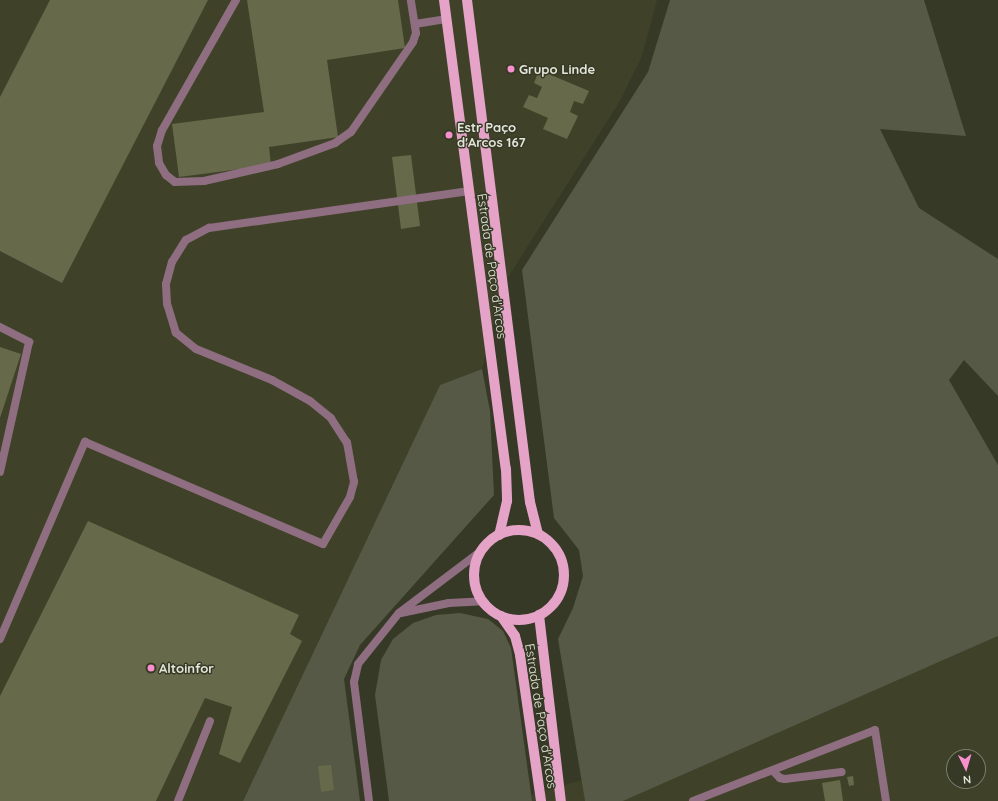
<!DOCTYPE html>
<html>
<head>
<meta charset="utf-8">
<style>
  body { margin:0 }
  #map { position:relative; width:998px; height:801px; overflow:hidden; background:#363925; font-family:Quicksand,sans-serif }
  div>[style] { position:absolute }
  .built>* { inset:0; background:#3f4228 }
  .green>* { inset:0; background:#565945 }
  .building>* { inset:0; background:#666a4b }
  .lane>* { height:8px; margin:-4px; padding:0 4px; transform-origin:4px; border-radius:4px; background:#8e6e80 }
  .street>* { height:8px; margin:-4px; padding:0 4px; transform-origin:4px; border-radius:4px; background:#8e6e80 }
  .primary>* { height:10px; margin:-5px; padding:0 5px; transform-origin:5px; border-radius:5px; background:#e5a3c8 }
  .primary>.ring { margin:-5px; padding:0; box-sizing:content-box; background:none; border:10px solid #e5a3c8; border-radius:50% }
  .dots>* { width:11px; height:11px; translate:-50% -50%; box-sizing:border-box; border:2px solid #363925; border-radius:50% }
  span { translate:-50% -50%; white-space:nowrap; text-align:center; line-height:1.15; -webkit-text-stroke:3px #363925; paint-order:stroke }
  .poi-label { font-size:13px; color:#e4e6da; font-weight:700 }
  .left { translate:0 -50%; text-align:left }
  .street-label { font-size:13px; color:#e4e6da }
  .north { position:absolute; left:946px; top:749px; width:40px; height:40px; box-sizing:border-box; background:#363925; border:1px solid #7c7e6d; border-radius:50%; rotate:175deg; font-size:11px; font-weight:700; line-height:16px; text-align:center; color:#e4e6da }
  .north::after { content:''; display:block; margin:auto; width:14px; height:18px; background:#f790cd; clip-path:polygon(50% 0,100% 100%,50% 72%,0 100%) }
</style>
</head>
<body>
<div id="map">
  <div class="built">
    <i style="clip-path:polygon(0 0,657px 0,642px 56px,620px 101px,505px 282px,482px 369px,440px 385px,243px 801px,0 801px)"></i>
    <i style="clip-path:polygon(evenodd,998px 636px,998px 801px,623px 801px,998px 636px,954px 757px,978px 757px,978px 781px,954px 781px,954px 757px)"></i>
    <i style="clip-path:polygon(582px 780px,585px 801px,532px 801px,531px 795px)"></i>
  </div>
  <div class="green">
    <i style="clip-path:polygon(670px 0,924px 0,966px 136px,880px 129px,919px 208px,998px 259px,998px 396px,964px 360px,949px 380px,998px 465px,998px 636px,623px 801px,585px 801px,558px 639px,573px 608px,583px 576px,579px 550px,554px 518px,522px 270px,648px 72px)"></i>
    <i style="clip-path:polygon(482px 369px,490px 411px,494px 495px,360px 645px,344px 679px,360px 801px,243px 801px,440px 385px)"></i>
    <i style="clip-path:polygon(460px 613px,488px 619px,503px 631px,511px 648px,532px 801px,389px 801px,375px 695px,381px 660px,393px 639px,413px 623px,436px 615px)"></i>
  </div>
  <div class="building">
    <i style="clip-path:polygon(50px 0,208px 0,62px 283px,0 251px,0 97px)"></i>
    <i style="clip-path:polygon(247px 0,398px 0,405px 48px,327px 60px,338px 137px,269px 147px,271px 165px,179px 177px,172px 124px,264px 112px)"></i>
    <i style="clip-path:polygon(539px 70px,589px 91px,583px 104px,574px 101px,570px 112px,578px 116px,567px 139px,543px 129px,548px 118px,523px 107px,529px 95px,537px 98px,542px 87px,534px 83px)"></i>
    <i style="clip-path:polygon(411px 155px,420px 226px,401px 229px,392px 157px)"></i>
    <i style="clip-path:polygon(0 347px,21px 354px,0 418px)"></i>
    <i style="clip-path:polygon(88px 521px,299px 615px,290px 634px,302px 641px,240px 763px,219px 754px,232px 707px,205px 698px,156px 801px,0 801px,0 696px)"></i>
    <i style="clip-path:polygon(331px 765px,334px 790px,321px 792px,318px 766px)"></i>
    <i style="clip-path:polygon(853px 776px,854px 785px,849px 786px,847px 777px)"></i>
    <i style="clip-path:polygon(840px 780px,843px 801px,825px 801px,822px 783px)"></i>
  </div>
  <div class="lane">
    <i style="left:236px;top:0;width:150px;rotate:119.6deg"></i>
    <i style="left:162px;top:130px;width:17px;rotate:107deg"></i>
    <i style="left:157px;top:146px;width:17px;rotate:83deg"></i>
    <i style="left:159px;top:163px;width:14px;rotate:60deg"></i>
    <i style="left:166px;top:175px;width:11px;rotate:38deg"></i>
    <i style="left:175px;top:182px;width:29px;rotate:-2deg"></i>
    <i style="left:204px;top:181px;width:76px;rotate:-12.9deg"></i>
    <i style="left:278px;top:164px;width:61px;rotate:-20.2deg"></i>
    <i style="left:335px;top:143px;width:19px;rotate:-35deg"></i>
    <i style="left:351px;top:132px;width:109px;rotate:-55.4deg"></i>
    <i style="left:413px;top:42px;width:9px;rotate:-72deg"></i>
    <i style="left:416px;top:33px;width:33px;rotate:-99deg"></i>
    <i style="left:415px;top:24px;width:31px;rotate:-9deg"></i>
    <i style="left:0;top:327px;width:33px;rotate:27deg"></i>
    <i style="left:29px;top:342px;width:133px;rotate:102.6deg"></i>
    <i style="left:0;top:639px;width:215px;rotate:-66.7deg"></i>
    <i style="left:85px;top:442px;width:259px;rotate:23.2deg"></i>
    <i style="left:323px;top:544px;width:54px;rotate:-60.1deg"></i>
    <i style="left:350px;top:497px;width:16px;rotate:-75deg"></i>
    <i style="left:354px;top:482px;width:40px;rotate:-100deg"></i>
    <i style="left:347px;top:443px;width:30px;rotate:-123deg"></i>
    <i style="left:331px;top:418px;width:27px;rotate:-141deg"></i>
    <i style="left:310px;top:401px;width:43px;rotate:-151.1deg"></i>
    <i style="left:272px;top:380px;width:82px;rotate:-157.8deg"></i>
    <i style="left:196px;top:349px;width:26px;rotate:-141deg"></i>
    <i style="left:176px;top:333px;width:30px;rotate:-107deg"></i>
    <i style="left:167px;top:304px;width:20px;rotate:-93deg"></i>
    <i style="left:166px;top:284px;width:23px;rotate:-75deg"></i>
    <i style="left:172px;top:262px;width:26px;rotate:-58deg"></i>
    <i style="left:186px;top:240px;width:26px;rotate:-28deg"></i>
    <i style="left:209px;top:228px;width:263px;rotate:-8.1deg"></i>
    <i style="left:773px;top:771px;width:10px;rotate:45deg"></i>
    <i style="left:780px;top:778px;width:5px;rotate:11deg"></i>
    <i style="left:785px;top:779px;width:57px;rotate:-7deg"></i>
    <i style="left:178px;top:801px;width:86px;rotate:-68.2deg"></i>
    <i style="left:693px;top:801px;width:195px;rotate:-21.3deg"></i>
    <i style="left:875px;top:730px;width:72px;rotate:81.2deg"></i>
  </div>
  <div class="street">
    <i style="left:401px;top:613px;width:49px;rotate:-11.8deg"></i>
    <i style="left:449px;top:603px;width:34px;rotate:-3deg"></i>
    <i style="left:369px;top:801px;width:120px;rotate:-97.2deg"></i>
    <i style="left:354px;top:682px;width:18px;rotate:-77deg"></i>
    <i style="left:358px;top:664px;width:65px;rotate:-51.2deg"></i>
    <i style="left:399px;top:613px;width:103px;rotate:-37.1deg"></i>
  </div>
  <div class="primary">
    <i style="left:444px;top:0;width:473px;rotate:82.5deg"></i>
    <i style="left:506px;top:469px;width:32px;rotate:88deg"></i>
    <i style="left:507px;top:501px;width:35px;rotate:103deg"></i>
    <i style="left:467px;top:0;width:506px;rotate:82.85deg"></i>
    <i style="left:530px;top:502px;width:33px;rotate:76deg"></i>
    <i class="ring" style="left:474px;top:530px;width:80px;height:80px"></i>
    <i style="left:539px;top:615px;width:187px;rotate:83.3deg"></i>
    <i style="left:501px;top:616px;width:24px;rotate:55deg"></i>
    <i style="left:515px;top:636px;width:20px;rotate:75deg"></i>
    <i style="left:520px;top:655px;width:148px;rotate:81.8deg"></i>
  </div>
  <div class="dots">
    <i style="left:511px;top:69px;background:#f790cd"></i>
    <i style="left:449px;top:135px;background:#f790cd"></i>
    <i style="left:151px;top:668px;background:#f790cd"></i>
  </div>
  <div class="poi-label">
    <span class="left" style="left:519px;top:69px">Grupo Linde</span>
    <span class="left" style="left:457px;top:135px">Estr Paço<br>d'Arcos 167</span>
    <span class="left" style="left:159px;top:668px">Altoinfor</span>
  </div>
  <div class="street-label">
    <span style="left:492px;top:266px;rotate:82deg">Estrada de Paço d'Arcos</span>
    <span style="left:541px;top:716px;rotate:81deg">Estrada de Paço d'Arcos</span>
  </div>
  <div class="north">N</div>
</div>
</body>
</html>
